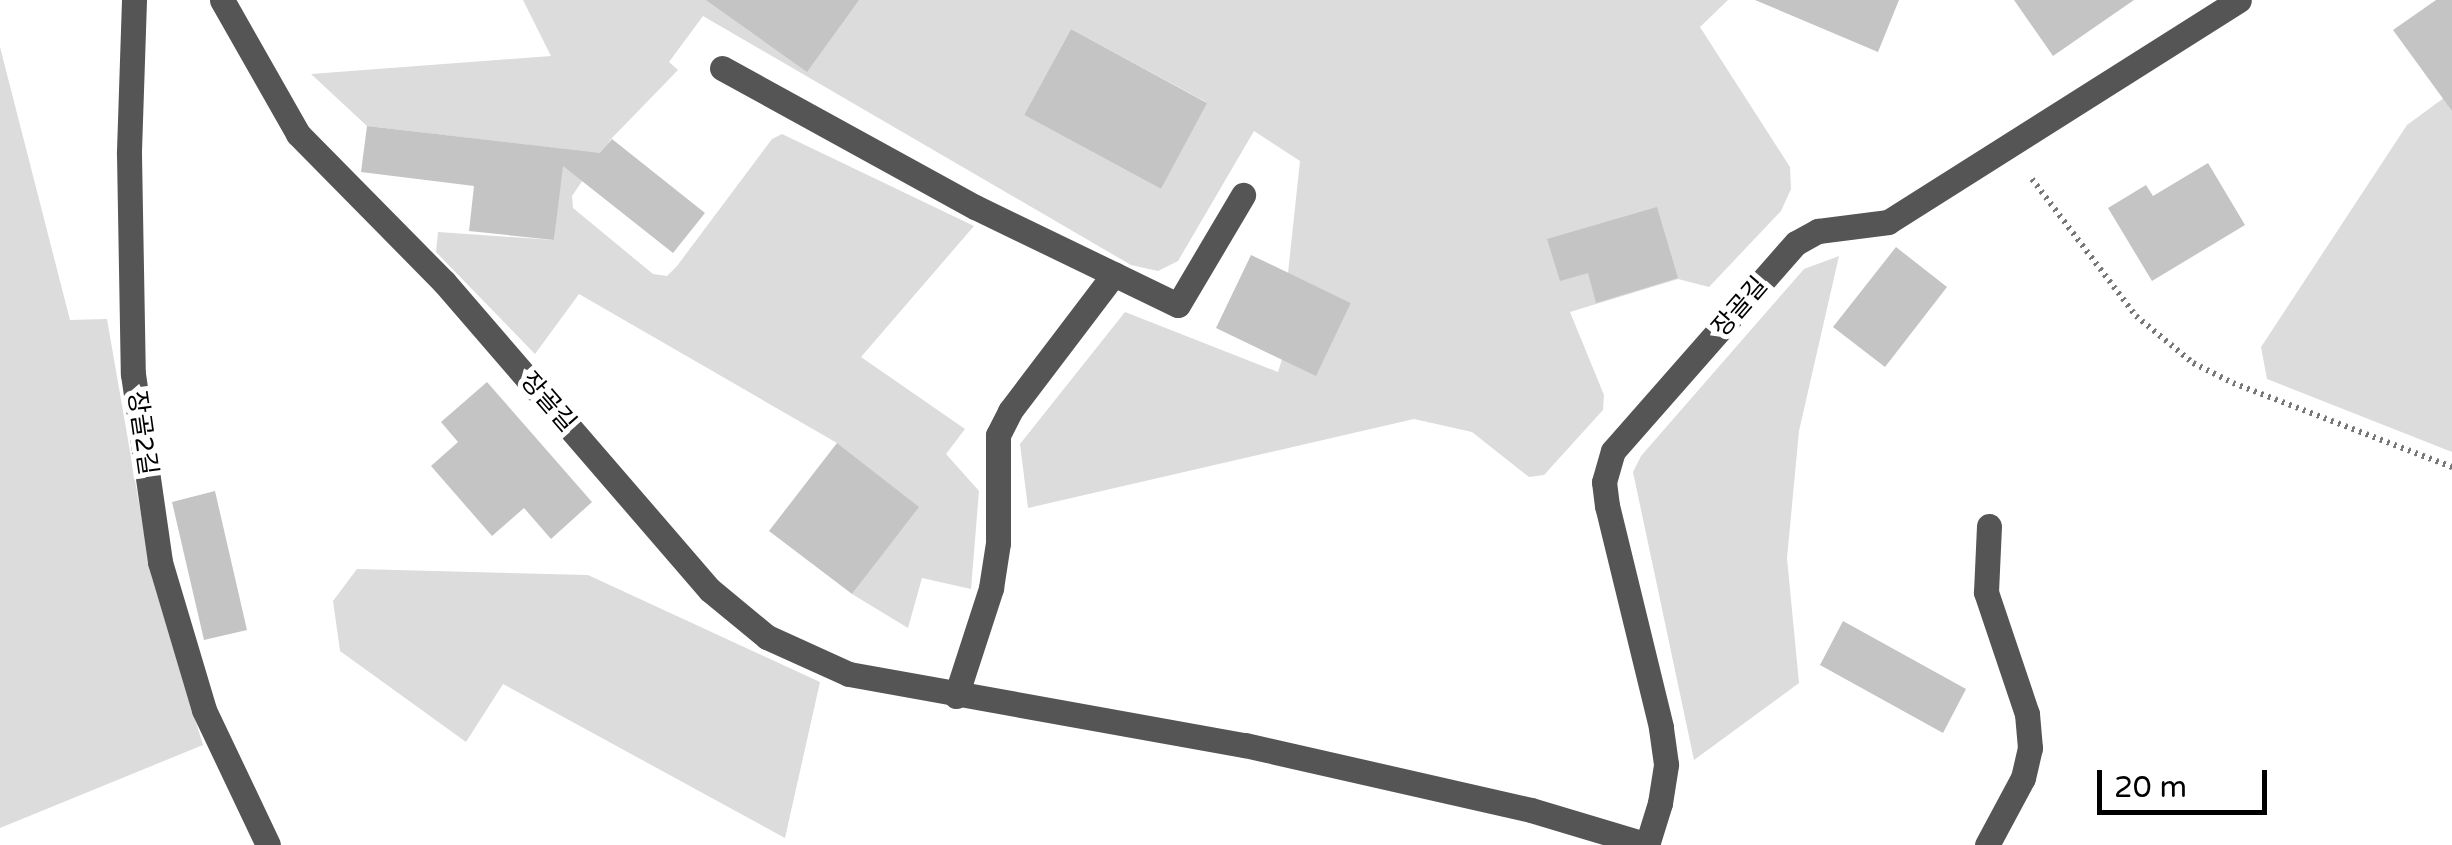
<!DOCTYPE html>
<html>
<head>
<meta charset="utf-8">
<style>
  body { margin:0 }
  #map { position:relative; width:2452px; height:845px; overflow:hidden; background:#fff; font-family:"Varela Round","Noto Sans KR",sans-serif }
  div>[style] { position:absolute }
  .green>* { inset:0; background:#dcdcdc }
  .building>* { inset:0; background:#c4c4c4 }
  .path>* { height:6px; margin-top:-3px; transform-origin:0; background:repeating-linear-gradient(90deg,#777 0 2.5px,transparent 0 7.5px) }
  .minor>* { height:25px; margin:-12.5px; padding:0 12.5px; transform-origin:12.5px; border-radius:12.5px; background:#555 }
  span { translate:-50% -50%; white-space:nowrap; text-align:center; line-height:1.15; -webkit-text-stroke:10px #fff; paint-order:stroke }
  .street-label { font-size:25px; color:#000 }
  .scale { position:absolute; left:2097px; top:770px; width:170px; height:45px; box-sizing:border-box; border:5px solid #000; border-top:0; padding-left:12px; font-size:30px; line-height:35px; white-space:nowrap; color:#000; -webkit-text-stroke:8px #fff; paint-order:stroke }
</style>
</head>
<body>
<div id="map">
  <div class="green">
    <i style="clip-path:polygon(evenodd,523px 0,1728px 0,1700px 27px,1790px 167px,1791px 189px,1781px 211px,1709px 287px,1678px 279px,1570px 312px,1604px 395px,1603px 410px,1544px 475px,1529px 477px,1472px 432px,1414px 419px,1028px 508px,1020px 444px,1125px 312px,1278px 372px,1282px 359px,1316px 375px,1351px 303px,1288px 273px,1300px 161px,1254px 131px,1178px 261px,1158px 271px,1131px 265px,703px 16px,669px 62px,678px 70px,611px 139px,572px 196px,573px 208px,653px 274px,667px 276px,677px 266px,772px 139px,782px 134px,974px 226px,861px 357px,965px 429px,946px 454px,979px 491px,971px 589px,922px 578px,908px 628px,852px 594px,918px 507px,837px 443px,579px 294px,535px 354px,436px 252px,438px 232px,554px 240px,564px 149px,367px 126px,311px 74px,551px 56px,523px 0,1071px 29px,1206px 102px,1161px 189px,1024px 115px,1071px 29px)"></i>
    <i style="clip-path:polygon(0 47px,70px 320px,107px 319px,152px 578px,203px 745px,0 828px)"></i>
    <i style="clip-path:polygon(2452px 92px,2452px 452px,2267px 379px,2261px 347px,2407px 125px)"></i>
    <i style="clip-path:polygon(1839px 256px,1799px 431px,1787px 558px,1799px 683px,1694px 760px,1633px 472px,1641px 456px,1804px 269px)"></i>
    <i style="clip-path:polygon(357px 569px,588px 575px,820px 682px,785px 838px,503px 684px,466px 742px,340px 651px,333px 601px)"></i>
  </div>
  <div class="building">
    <i style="clip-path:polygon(706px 0,859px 0,807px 72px)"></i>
    <i style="clip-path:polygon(1755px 0,1899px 0,1878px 52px)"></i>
    <i style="clip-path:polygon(2014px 0,2134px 0,2053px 56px)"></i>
    <i style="clip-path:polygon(2436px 0,2452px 0,2452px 111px,2393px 30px)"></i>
    <i style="clip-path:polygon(1071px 29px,1207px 103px,1161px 189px,1024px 115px)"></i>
    <i style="clip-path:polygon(367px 126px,600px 153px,612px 139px,705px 213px,673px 253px,563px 166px,554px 240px,469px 231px,474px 186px,361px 172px)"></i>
    <i style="clip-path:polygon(2208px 163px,2245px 225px,2152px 281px,2108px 208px,2146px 185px,2153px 196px)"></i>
    <i style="clip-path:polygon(1657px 207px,1678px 278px,1596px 303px,1588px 273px,1560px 281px,1547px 239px)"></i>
    <i style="clip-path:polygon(1896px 247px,1947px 287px,1885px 367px,1833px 327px)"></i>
    <i style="clip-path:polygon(1251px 255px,1351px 303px,1316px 376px,1216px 328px)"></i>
    <i style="clip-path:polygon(487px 382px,592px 502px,551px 539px,524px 508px,492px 536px,431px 466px,458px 442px,441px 422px)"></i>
    <i style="clip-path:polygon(837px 443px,919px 507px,852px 594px,769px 531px)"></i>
    <i style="clip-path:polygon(215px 491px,247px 630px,204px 640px,172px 502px)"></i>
    <i style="clip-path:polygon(1843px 621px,1966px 689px,1943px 733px,1820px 665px)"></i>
  </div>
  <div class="path">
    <i style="left:2032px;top:179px;width:172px;rotate:52.8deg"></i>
    <i style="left:2136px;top:316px;width:74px;rotate:39.5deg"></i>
    <i style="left:2193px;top:363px;width:45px;rotate:26.6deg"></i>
    <i style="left:2233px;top:383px;width:235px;rotate:21deg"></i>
  </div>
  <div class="minor">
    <i style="left:134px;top:0;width:154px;rotate:91.9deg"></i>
    <i style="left:129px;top:154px;width:220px;rotate:89deg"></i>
    <i style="left:133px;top:374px;width:190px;rotate:81.8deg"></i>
    <i style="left:160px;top:562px;width:154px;rotate:73.4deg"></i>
    <i style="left:204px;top:710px;width:149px;rotate:64.6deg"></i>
    <i style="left:222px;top:0;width:154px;rotate:60.4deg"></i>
    <i style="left:298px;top:134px;width:208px;rotate:45.4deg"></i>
    <i style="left:444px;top:282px;width:407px;rotate:49.2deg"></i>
    <i style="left:710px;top:590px;width:74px;rotate:39.5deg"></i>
    <i style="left:767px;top:637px;width:90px;rotate:24.3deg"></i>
    <i style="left:849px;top:674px;width:402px;rotate:10.2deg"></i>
    <i style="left:1245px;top:745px;width:293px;rotate:12.8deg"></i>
    <i style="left:1531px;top:810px;width:122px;rotate:16.7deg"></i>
    <i style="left:722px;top:68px;width:289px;rotate:28.8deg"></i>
    <i style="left:975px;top:207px;width:225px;rotate:25.8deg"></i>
    <i style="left:1178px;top:305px;width:128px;rotate:-59.4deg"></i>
    <i style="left:956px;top:696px;width:114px;rotate:-72deg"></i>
    <i style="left:991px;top:588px;width:46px;rotate:-81.2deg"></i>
    <i style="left:998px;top:543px;width:108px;rotate:-90deg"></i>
    <i style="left:998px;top:435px;width:27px;rotate:-63deg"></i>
    <i style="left:1010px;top:411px;width:172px;rotate:-52.8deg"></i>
    <i style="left:1647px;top:845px;width:44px;rotate:-72.8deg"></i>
    <i style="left:1660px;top:803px;width:39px;rotate:-81deg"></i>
    <i style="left:1666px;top:764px;width:37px;rotate:-98deg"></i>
    <i style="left:1661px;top:727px;width:228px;rotate:-103.7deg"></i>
    <i style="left:1607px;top:506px;width:24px;rotate:-97deg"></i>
    <i style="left:1604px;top:482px;width:32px;rotate:-74deg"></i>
    <i style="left:1613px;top:451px;width:277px;rotate:-48.7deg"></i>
    <i style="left:1796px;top:243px;width:25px;rotate:-29deg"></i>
    <i style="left:1818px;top:231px;width:71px;rotate:-7.3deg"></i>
    <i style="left:1888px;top:222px;width:415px;rotate:-32.3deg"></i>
    <i style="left:1987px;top:845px;width:76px;rotate:-61.8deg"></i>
    <i style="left:2023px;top:778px;width:31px;rotate:-77deg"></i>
    <i style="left:2030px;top:748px;width:34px;rotate:-95deg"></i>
    <i style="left:2027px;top:714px;width:129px;rotate:-108.6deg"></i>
    <i style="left:1986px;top:592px;width:66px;rotate:-87.4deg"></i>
  </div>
  <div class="street-label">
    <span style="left:1740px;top:307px;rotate:-49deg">장골길</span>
    <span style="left:548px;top:402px;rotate:49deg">장골길</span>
    <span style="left:142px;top:433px;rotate:82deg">장골2길</span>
  </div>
  <div class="scale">20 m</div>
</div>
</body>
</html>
